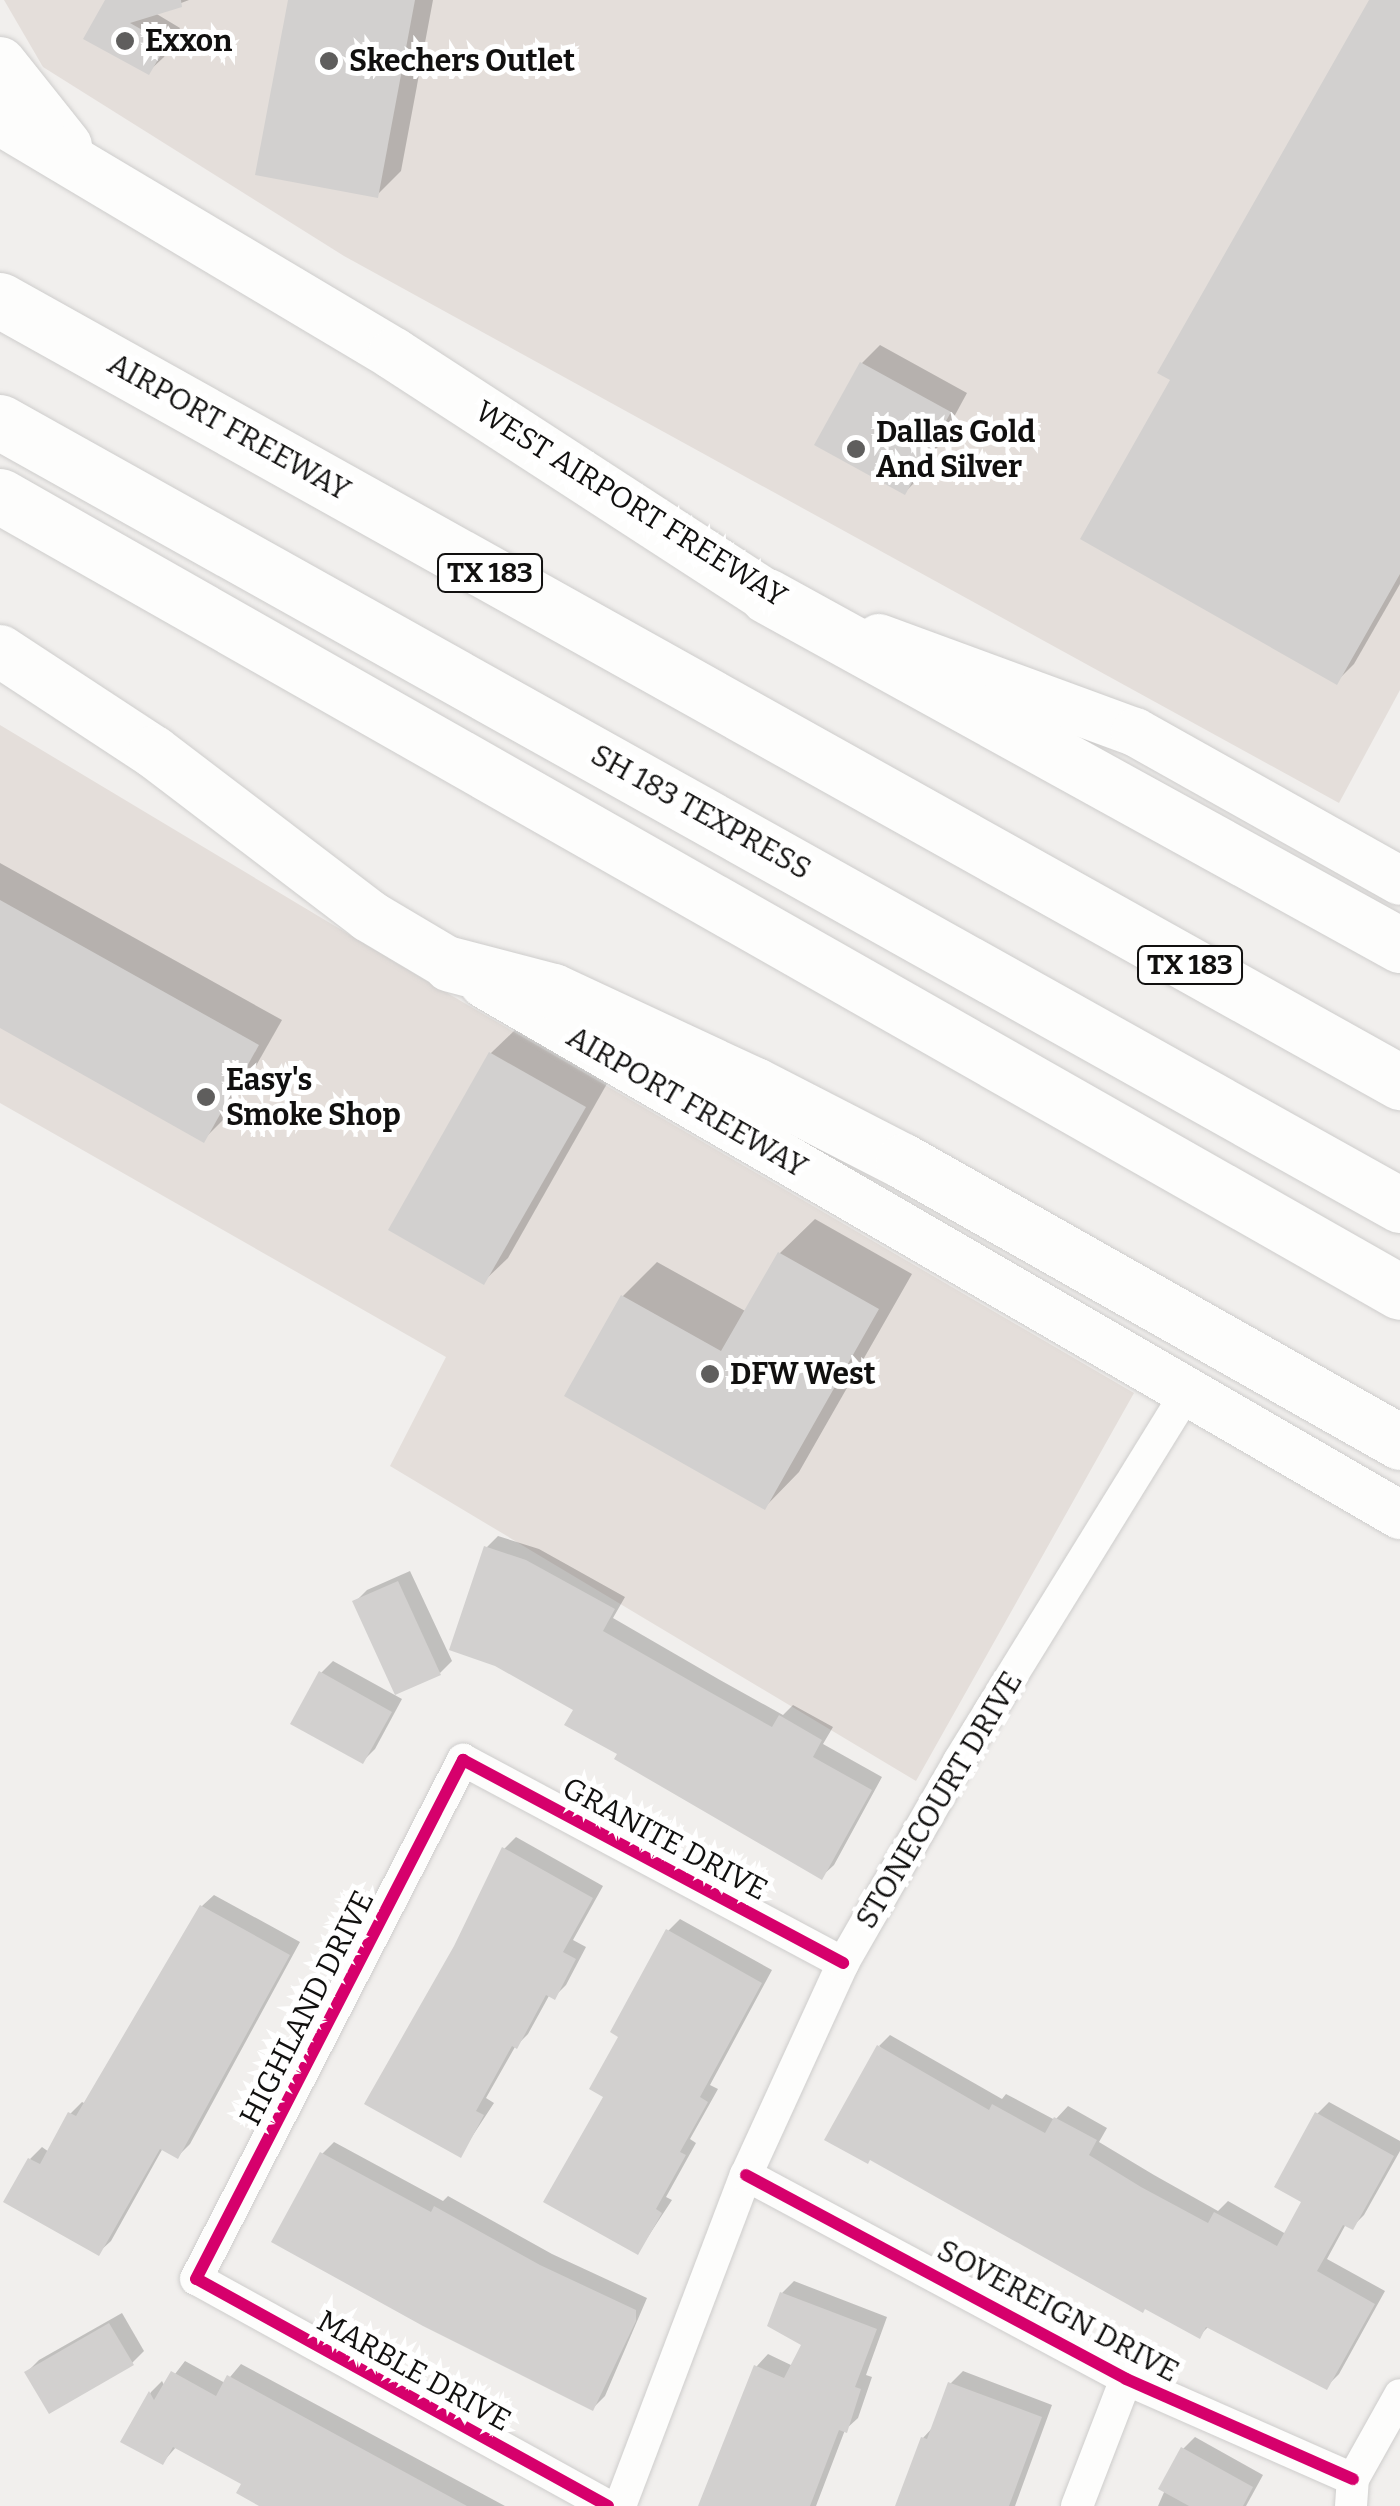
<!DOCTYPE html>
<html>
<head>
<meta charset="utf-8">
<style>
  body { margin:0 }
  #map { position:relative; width:1400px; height:2506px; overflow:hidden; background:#f1efed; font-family:Bitter,serif }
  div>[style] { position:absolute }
  .built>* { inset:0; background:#e4deda }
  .shadow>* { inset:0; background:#0003 }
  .building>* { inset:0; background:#d2d0cf }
  .roads { filter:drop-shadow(0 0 2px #cecdcc) drop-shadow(0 0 2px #cecdcc) }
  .street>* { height:32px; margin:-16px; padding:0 16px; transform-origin:16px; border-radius:16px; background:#fdfdfc }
  .secondary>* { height:48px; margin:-24px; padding:0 24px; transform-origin:24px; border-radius:24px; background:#fdfdfc }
  .primary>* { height:52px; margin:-26px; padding:0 26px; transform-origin:26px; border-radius:26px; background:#fdfdfc }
  .highway>* { height:55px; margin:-27.5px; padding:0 27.5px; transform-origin:27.5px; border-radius:27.5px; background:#fdfdfc }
  .cycleway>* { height:12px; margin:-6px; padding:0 6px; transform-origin:6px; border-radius:6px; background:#d6006c }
  .dots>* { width:28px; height:28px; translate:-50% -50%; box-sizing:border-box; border:5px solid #fff; border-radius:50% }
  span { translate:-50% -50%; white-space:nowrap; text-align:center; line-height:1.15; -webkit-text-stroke:10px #fff; paint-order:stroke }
  .shield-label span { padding:2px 8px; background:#fff; border:2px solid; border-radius:8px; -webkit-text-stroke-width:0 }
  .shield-label { font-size:28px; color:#11100f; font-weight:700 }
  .poi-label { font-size:30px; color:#11100f; font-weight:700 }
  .left { translate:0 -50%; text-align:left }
  .street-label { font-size:30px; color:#11100f }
</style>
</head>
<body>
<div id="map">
  <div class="built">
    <i style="clip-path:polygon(4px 0,1400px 0,1400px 690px,1339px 803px,344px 256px,43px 67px)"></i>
    <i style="clip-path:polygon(0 725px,430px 983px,1134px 1393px,916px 1781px,390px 1466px,446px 1357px,0 1103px)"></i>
  </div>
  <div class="shadow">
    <i style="clip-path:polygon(108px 0,189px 0,155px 13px,180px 28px,164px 57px,148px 72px)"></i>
    <i style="clip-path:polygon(291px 0,433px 0,401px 171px,377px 195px)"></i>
    <i style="clip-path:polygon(1372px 0,1400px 0,1400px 584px,1354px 664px,1336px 682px,1174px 379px)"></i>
    <i style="clip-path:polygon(880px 345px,967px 393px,923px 474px,905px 492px,862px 363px)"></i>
    <i style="clip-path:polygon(0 863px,282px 1020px,228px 1115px,204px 1139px,0 1025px)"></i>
    <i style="clip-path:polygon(516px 1029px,608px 1082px,508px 1258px,483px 1282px,391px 1229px,491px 1053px)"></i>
    <i style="clip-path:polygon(815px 1219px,912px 1274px,799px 1472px,765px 1507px,568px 1395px,623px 1296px,657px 1262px,747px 1312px,780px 1253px)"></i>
    <i style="clip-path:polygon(498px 1536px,539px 1549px,625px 1597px,613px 1618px,720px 1680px,783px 1715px,793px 1705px,833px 1727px,823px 1744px,882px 1777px,834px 1865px,822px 1876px,576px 1709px,486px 1548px)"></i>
    <i style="clip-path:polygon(410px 1571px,452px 1661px,440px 1673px,355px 1602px,367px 1590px)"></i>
    <i style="clip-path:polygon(333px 1661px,402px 1699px,375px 1749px,363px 1761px,321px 1673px)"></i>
    <i style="clip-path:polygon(516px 1837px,603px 1886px,573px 1940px,586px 1947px,566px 1985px,554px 1997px,550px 1994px,528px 2034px,515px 2047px,486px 2098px,494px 2103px,460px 2155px,456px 1947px,504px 1849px)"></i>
    <i style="clip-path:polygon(214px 1895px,300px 1942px,190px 2144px,178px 2156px,163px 2148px,111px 2241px,99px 2252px,30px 2159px,42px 2147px,49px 2152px,70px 2114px,82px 2102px,86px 2104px,202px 1906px)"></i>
    <i style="clip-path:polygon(680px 1919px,772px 1970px,710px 2085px,718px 2089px,690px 2139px,696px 2143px,666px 2197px,672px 2200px,638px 2252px,607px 2096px,621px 2036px,668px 1931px)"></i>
    <i style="clip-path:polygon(890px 2035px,1002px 2099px,1006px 2094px,1055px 2120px,1068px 2106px,1107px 2128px,1099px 2142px,1154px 2175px,1218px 2211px,1228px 2201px,1286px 2234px,1305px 2201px,1317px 2114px,1329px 2102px,1400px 2141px,1400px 2151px,1364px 2215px,1352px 2227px,1346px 2224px,1327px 2259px,1385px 2291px,1339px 2374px,1327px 2386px,1209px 2326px,1199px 2336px,879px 2046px)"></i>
    <i style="clip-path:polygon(334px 2142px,443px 2201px,448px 2196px,552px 2254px,647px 2298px,605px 2396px,593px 2408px,322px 2154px)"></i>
    <i style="clip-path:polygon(794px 2281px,887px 2317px,866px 2375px,872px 2377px,858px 2418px,845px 2430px,816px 2506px,701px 2506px,757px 2366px,768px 2354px,793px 2366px,804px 2344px,782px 2293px)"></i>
    <i style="clip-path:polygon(122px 2313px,144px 2351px,132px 2363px,27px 2372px,39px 2360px)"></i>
    <i style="clip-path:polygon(185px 2361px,225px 2383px,241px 2364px,505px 2506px,265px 2506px,244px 2484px,177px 2446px,163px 2462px,124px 2441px,151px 2392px,162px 2381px,165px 2387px)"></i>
    <i style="clip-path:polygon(963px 2371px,1052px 2405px,1015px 2506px,896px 2506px,923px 2438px,934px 2426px,951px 2383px)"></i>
    <i style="clip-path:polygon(1195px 2437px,1263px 2475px,1246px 2506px,1158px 2506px,1183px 2449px)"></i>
  </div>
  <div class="building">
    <i style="clip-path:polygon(105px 0,181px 0,182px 7px,130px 23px,167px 44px,149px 75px,83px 39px)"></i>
    <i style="clip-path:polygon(288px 0,415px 0,378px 198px,255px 175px)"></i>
    <i style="clip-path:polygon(1369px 0,1400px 0,1400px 574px,1337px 685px,1080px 539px,1170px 380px,1157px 373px)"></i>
    <i style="clip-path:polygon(860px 362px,951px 412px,905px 495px,814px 445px)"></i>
    <i style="clip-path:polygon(0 900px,259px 1045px,204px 1143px,0 1028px)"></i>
    <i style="clip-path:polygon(489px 1052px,586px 1107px,484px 1285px,388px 1230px)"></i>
    <i style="clip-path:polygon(778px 1252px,879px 1309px,765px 1510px,564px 1396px,621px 1295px,721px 1351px)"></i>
    <i style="clip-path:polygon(484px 1546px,526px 1560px,615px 1609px,603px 1631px,708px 1691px,772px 1727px,779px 1715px,822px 1740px,813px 1757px,872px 1790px,822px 1880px,614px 1759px,617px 1754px,564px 1725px,573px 1710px,495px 1666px,449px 1650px)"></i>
    <i style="clip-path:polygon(398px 1581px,441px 1675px,395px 1695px,352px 1601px)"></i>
    <i style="clip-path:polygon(319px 1671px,392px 1712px,363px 1764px,290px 1724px)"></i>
    <i style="clip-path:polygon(502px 1847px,593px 1898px,563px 1952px,576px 1959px,555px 2000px,546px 1995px,517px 2049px,512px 2046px,476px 2111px,484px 2115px,461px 2158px,364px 2104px,454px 1946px)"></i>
    <i style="clip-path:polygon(200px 1905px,290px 1955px,178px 2159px,160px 2149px,99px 2256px,3px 2202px,28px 2158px,40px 2164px,68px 2112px,76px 2116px)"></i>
    <i style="clip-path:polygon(666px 1929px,762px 1983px,700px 2097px,708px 2102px,680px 2152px,686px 2155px,656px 2209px,662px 2213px,638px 2255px,543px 2202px,603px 2097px,589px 2089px,618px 2037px,610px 2032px)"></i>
    <i style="clip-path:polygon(877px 2045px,989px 2110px,992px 2104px,1045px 2133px,1054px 2117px,1097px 2140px,1089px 2155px,1141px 2187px,1208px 2223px,1214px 2212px,1277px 2246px,1301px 2202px,1274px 2187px,1315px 2112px,1394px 2156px,1353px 2230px,1343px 2225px,1317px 2271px,1375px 2304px,1327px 2390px,1206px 2327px,1200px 2339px,1145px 2309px,1143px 2313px,870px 2160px,868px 2164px,824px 2140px)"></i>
    <i style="clip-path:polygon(320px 2152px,431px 2212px,434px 2206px,540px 2265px,636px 2310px,636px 2321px,593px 2411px,423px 2326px,271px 2242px)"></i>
    <i style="clip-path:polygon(780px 2292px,877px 2329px,855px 2387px,861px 2389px,847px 2433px,839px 2430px,810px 2506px,698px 2506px,754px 2365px,784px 2378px,801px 2345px,767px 2326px)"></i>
    <i style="clip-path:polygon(109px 2323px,134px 2365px,49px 2414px,24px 2372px)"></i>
    <i style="clip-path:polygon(171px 2371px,216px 2396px,227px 2375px,467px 2506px,259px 2506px,236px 2493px,241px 2484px,173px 2447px,163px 2465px,120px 2442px,149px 2391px,154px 2400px)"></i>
    <i style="clip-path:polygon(948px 2382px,1042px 2417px,1009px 2506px,895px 2506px,921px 2437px,927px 2439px)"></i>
    <i style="clip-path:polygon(1181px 2447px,1253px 2487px,1243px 2506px,1189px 2506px,1158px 2489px)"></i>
  </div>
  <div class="roads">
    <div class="street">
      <i style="left:746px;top:2175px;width:431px;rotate:28.2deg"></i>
      <i style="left:1126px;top:2379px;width:248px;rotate:23.8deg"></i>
      <i style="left:608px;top:2506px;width:470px;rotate:-151.1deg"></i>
      <i style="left:196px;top:2279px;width:584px;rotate:-62.78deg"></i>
      <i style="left:463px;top:1760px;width:431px;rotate:28.1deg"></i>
      <i style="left:620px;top:2506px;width:354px;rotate:-69.2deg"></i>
      <i style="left:746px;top:2175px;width:233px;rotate:-65.4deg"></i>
      <i style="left:843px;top:1963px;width:233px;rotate:-60.1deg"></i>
      <i style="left:959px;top:1761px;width:432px;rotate:-58.3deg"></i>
      <i style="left:1077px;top:2506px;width:136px;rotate:-68.9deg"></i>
      <i style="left:1351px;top:2506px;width:27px;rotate:-86deg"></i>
      <i style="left:1353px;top:2479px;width:96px;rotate:-60.8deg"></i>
    </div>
    <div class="secondary">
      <i style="left:879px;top:638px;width:273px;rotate:20.2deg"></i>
      <i style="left:1135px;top:732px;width:304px;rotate:29.3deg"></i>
      <i style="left:484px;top:984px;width:1059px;rotate:30.1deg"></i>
    </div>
    <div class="primary">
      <i style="left:0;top:63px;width:106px;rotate:51.5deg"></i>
      <i style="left:0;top:119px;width:459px;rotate:30.8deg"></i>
      <i style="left:394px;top:354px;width:445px;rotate:33deg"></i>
      <i style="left:0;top:651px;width:184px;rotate:33.3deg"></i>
      <i style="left:154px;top:752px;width:270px;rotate:37.3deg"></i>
      <i style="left:369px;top:916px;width:94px;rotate:30.7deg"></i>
    </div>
    <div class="highway">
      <i style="left:0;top:300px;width:1604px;rotate:29.19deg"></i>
      <i style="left:0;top:422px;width:1604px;rotate:29.22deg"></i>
      <i style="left:0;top:496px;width:1610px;rotate:29.62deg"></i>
      <i style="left:767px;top:596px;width:723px;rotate:28.87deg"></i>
      <i style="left:450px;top:964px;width:106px;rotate:14.7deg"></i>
      <i style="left:553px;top:991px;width:223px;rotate:25deg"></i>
      <i style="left:755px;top:1085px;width:166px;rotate:27.2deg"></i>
      <i style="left:903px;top:1161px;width:571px;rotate:29.48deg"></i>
    </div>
  </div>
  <div class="cycleway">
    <i style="left:746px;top:2175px;width:431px;rotate:28.2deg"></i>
    <i style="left:1126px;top:2379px;width:248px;rotate:23.8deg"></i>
    <i style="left:608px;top:2506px;width:470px;rotate:-151.1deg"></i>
    <i style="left:196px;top:2279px;width:584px;rotate:-62.78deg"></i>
    <i style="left:463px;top:1760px;width:431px;rotate:28.1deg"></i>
  </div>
  <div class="dots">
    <i style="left:125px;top:41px;background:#5f5e5d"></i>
    <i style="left:329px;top:61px;background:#5f5e5d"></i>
    <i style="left:856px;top:449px;background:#5f5e5d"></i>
    <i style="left:206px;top:1097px;background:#5f5e5d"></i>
    <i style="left:710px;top:1374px;background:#5f5e5d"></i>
  </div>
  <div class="shield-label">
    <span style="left:490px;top:573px">TX 183</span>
    <span style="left:1190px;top:965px">TX 183</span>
  </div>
  <div class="poi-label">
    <span class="left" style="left:145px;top:41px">Exxon</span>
    <span class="left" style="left:349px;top:61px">Skechers Outlet</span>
    <span class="left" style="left:876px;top:449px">Dallas Gold<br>And Silver</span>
    <span class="left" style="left:226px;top:1097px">Easy's<br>Smoke Shop</span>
    <span class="left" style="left:730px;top:1374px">DFW West</span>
  </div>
  <div class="street-label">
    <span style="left:229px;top:427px;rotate:29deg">AIRPORT FREEWAY</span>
    <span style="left:631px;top:504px;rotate:32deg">WEST AIRPORT FREEWAY</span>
    <span style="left:701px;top:812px;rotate:29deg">SH 183 TEXPRESS</span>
    <span style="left:687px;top:1102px;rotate:30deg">AIRPORT FREEWAY</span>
    <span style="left:939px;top:1800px;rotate:-59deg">STONECOURT DRIVE</span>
    <span style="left:665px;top:1839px;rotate:28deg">GRANITE DRIVE</span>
    <span style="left:307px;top:2008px;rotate:-63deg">HIGHLAND DRIVE</span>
    <span style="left:1058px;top:2311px;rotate:28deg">SOVEREIGN DRIVE</span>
    <span style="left:414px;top:2371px;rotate:29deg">MARBLE DRIVE</span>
  </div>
</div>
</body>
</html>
